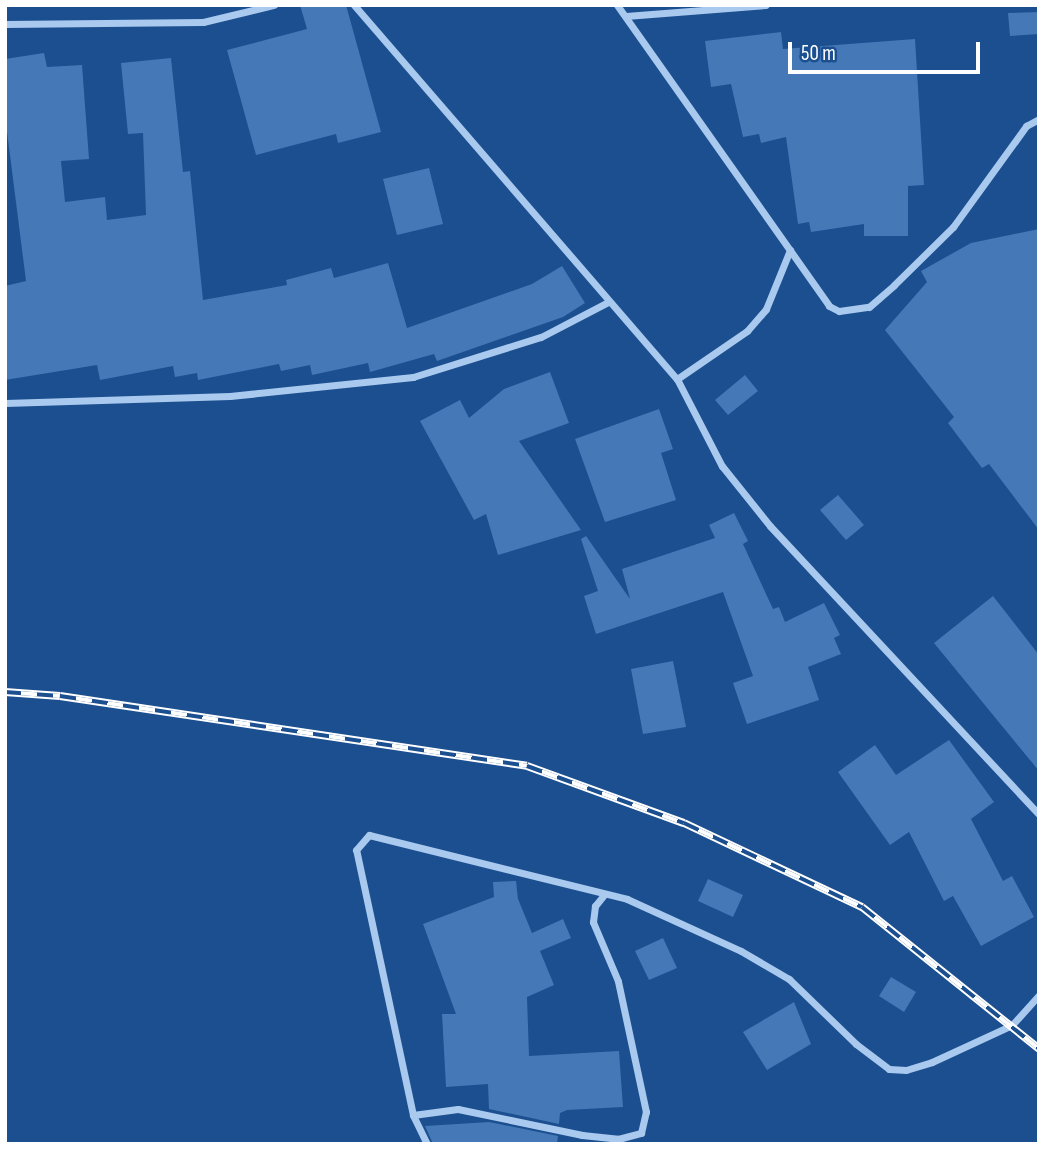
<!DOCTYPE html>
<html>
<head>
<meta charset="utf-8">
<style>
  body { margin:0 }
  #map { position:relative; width:1044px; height:1149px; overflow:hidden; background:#1b4f8f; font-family:"Sofia Sans Condensed",sans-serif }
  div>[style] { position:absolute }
  .building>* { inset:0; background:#4478b7 }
  .street>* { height:7px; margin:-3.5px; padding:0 3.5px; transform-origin:3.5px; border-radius:3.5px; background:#a9c9ee }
  .rail>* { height:8px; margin-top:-4px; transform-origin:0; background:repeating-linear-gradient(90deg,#1b4f8f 0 16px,#fff 0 32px); box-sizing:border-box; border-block:2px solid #fff }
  span { translate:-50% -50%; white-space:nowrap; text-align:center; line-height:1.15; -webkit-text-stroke:6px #1b4f8f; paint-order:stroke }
  .frame { position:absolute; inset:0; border:7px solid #fff; pointer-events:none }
  .scale { position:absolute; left:788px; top:42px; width:192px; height:32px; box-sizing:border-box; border:4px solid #fff; border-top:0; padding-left:9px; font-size:21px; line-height:24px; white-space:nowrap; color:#fff; -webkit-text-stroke:5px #1b4f8f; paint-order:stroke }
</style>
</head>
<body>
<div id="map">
  <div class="building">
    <i style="clip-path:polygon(300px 5px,346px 5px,381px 132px,338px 143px,336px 134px,256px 155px,227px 50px,307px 29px)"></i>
    <i style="clip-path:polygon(1039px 12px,1039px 34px,1010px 36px,1008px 13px)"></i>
    <i style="clip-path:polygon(781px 32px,783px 49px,915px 39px,924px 185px,908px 186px,908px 236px,864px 236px,864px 224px,811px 232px,809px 222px,798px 224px,786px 137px,761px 143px,759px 134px,743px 137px,731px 84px,711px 87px,705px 41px)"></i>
    <i style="clip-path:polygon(44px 53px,47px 67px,82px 65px,89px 159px,61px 161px,65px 202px,105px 197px,107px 220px,146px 215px,143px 133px,128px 134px,121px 63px,171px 58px,183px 172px,190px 171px,203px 300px,287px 285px,286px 280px,331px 268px,334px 278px,388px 263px,407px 328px,532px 284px,562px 266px,585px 303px,563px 317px,437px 361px,434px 354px,370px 372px,368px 363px,312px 375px,310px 365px,281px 371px,279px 364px,198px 380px,197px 373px,175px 377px,173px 366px,100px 380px,97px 365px,5px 380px,5px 286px,26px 281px,5px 116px,5px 59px)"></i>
    <i style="clip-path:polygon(429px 168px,443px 224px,397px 235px,383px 179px)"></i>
    <i style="clip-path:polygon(1039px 229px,1039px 530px,989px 464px,982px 468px,948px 423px,954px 417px,885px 330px,927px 282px,921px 271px,971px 243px)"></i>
    <i style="clip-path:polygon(550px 372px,569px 423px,519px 441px,581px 530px,498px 555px,486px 514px,474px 520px,420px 421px,460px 400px,469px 418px,504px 389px)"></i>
    <i style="clip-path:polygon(745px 375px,758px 391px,728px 415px,715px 400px)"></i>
    <i style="clip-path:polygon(659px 409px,673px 449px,661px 453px,676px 500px,605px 522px,575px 439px)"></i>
    <i style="clip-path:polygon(838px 495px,864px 525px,846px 540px,820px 510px)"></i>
    <i style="clip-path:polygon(734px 513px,748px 541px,743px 544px,773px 609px,779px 607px,785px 622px,824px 603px,840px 635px,834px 638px,841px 654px,808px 667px,819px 700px,747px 724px,733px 683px,753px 676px,723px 592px,596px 634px,584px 596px,598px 591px,581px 539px,586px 536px,630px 599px,622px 569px,715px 538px,709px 525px)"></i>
    <i style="clip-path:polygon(993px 596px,1039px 655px,1039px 771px,934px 643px)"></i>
    <i style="clip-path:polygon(673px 661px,686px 727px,643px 734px,631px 669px)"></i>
    <i style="clip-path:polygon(949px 740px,994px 802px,971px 819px,1003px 881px,1012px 876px,1034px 917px,981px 946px,953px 896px,944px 901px,909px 832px,890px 845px,838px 772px,875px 745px,896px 775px)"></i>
    <i style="clip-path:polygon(708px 879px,743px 895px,733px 917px,698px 901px)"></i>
    <i style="clip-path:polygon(516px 881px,518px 899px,532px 933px,563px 919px,571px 938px,540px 951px,554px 985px,527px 997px,529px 1056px,619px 1051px,623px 1107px,567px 1110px,560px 1113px,559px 1124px,489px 1109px,488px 1084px,446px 1087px,442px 1014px,456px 1014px,423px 924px,494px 897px,493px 882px)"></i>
    <i style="clip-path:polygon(663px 938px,677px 968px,649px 980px,635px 951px)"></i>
    <i style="clip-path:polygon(891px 977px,916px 992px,904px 1012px,879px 996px)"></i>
    <i style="clip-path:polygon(794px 1002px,811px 1044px,767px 1070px,743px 1032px)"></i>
    <i style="clip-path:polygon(489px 1122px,558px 1136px,557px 1144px,433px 1144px,425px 1126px)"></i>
  </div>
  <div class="street">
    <i style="left:354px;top:5px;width:494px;rotate:49.2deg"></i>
    <i style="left:677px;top:379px;width:98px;rotate:62.7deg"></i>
    <i style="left:722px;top:466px;width:77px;rotate:51.3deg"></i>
    <i style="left:770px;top:526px;width:394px;rotate:47deg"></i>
    <i style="left:617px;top:5px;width:368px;rotate:54.8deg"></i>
    <i style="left:829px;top:306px;width:11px;rotate:27deg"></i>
    <i style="left:839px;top:311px;width:30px;rotate:-8deg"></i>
    <i style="left:869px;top:307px;width:33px;rotate:-41deg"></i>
    <i style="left:894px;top:285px;width:83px;rotate:-44.5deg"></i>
    <i style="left:953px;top:227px;width:125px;rotate:-54.1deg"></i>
    <i style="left:1026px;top:126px;width:15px;rotate:-28deg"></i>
    <i style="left:626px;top:16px;width:140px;rotate:-4.5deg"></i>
    <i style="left:5px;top:24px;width:198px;rotate:-0.6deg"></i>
    <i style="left:203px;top:22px;width:73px;rotate:-13.5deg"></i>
    <i style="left:677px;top:379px;width:85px;rotate:-34.4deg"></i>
    <i style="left:747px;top:331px;width:29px;rotate:-49deg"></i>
    <i style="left:766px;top:309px;width:64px;rotate:-67.9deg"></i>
    <i style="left:5px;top:403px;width:225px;rotate:-1.8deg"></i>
    <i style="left:230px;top:396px;width:184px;rotate:-5.9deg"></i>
    <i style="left:413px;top:377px;width:134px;rotate:-17.4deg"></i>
    <i style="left:541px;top:337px;width:76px;rotate:-27.6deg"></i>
    <i style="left:413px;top:1115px;width:45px;rotate:-7.6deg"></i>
    <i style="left:458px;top:1109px;width:127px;rotate:11.8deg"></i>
    <i style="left:582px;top:1135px;width:36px;rotate:6deg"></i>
    <i style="left:618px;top:1139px;width:24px;rotate:-15deg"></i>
    <i style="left:641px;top:1133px;width:22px;rotate:-77deg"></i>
    <i style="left:646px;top:1112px;width:134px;rotate:-102.1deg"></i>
    <i style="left:618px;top:981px;width:64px;rotate:-113deg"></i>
    <i style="left:593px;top:922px;width:16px;rotate:-83deg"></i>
    <i style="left:595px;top:906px;width:13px;rotate:-51deg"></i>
    <i style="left:427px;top:1144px;width:32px;rotate:-116deg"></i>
    <i style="left:413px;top:1115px;width:271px;rotate:-102.1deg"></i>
    <i style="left:356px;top:850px;width:20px;rotate:-49deg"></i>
    <i style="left:369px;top:835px;width:266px;rotate:13.9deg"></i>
    <i style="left:627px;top:899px;width:125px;rotate:24.5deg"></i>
    <i style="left:741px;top:951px;width:56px;rotate:30.3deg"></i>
    <i style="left:789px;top:979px;width:93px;rotate:44.1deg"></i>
    <i style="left:856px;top:1044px;width:41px;rotate:37.1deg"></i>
    <i style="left:889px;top:1069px;width:17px;rotate:3deg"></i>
    <i style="left:906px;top:1070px;width:27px;rotate:-17deg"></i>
    <i style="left:932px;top:1062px;width:88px;rotate:-24.8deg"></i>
    <i style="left:1012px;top:1025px;width:40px;rotate:-48deg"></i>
  </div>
  <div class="rail">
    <i style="left:5px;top:692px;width:55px;rotate:4.2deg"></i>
    <i style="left:60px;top:696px;width:472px;rotate:8.5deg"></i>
    <i style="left:527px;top:766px;width:167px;rotate:20deg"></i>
    <i style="left:684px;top:823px;width:197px;rotate:25.3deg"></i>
    <i style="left:862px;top:907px;width:227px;rotate:38.7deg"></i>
  </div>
  <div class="frame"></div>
  <div class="scale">50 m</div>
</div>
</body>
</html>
